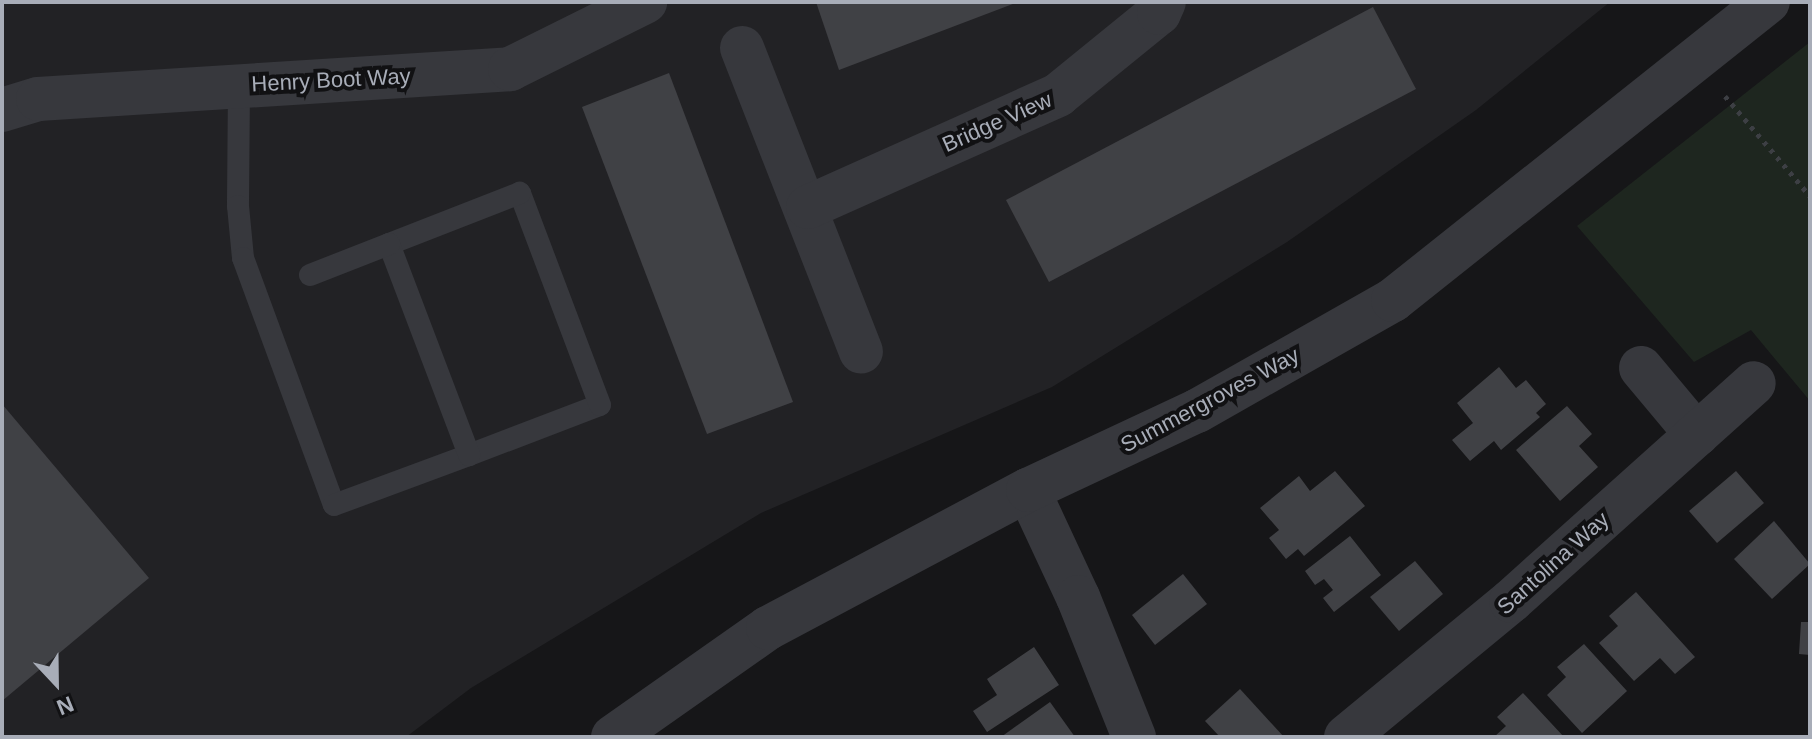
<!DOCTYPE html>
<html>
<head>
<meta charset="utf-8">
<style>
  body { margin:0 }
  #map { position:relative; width:1812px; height:739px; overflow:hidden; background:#161618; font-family:Arial,sans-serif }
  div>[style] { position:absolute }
  .built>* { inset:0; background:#222225 }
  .green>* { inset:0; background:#1e261f }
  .building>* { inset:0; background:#404145 }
  .path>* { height:5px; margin-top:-2.5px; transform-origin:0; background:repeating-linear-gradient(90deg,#3d3f44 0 4px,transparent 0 10px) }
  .service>* { height:22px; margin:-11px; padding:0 11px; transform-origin:11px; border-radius:11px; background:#37383d }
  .minor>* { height:44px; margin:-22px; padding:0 22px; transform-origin:22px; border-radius:22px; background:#37383d }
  span { translate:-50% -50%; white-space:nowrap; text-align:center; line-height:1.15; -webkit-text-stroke:8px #111113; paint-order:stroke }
  .street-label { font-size:22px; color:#a8adb8 }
  .frame { position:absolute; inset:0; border:4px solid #a8adb8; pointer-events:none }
  .north { position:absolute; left:16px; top:643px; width:80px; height:80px; -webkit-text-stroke:6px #111113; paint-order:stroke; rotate:158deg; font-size:22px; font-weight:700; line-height:32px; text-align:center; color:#a8adb8 }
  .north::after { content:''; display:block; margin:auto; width:28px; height:36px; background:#a8adb8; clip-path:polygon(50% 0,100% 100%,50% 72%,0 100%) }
</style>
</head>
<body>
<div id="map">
  <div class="built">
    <i style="clip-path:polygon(2px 2px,1610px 2px,1476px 110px,1287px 242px,1052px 387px,761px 513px,471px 688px,406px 737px,2px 737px)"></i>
  </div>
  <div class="green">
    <i style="clip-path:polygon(1810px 42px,1810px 401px,1751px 330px,1694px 362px,1577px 226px)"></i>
  </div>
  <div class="building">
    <i style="clip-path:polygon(816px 2px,1018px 2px,839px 70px)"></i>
    <i style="clip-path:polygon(1373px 7px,1416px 89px,1049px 282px,1006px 200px)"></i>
    <i style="clip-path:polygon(669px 73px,793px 402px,707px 434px,582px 107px)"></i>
    <i style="clip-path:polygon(1499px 367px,1516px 388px,1526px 380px,1546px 404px,1536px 413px,1540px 417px,1501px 450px,1494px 441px,1470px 461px,1452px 440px,1473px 423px,1457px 403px)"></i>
    <i style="clip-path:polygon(2px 404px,149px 578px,2px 701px)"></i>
    <i style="clip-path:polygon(1567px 406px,1592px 434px,1579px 446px,1598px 467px,1560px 501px,1516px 450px)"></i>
    <i style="clip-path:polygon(1335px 471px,1365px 506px,1304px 556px,1298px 549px,1286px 559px,1269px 538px,1279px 530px,1260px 508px,1299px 476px,1310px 491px)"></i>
    <i style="clip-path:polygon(1736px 471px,1764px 503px,1717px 543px,1689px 511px)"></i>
    <i style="clip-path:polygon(1774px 521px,1810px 564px,1772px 599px,1734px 559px)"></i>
    <i style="clip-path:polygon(1350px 536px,1381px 575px,1334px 612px,1323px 598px,1333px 590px,1324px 579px,1315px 585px,1305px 571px)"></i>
    <i style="clip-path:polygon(1415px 561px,1443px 594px,1399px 631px,1370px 597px)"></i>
    <i style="clip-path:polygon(1183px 574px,1207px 604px,1155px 645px,1132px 615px)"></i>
    <i style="clip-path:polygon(1636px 592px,1695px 657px,1675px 674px,1660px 658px,1634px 681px,1599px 643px,1618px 626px,1609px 616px)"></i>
    <i style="clip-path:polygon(1801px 622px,1810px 622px,1810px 655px,1799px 654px)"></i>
    <i style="clip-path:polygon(1584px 644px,1627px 691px,1582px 733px,1547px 695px,1566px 677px,1557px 667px)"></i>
    <i style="clip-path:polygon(1034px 647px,1059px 685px,987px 732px,973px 711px,997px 695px,987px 679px)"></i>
    <i style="clip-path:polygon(1240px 689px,1284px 737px,1220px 737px,1205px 721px)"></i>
    <i style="clip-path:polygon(1523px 693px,1564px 737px,1494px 737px,1506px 726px,1497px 717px)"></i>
    <i style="clip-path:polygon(1050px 702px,1075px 737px,1001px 737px)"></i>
  </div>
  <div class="path">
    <i style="left:1725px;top:96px;width:131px;rotate:49.6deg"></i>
  </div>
  <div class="service">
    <i style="left:239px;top:86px;width:120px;rotate:90.5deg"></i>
    <i style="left:238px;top:206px;width:52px;rotate:84.5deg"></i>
    <i style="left:243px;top:258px;width:263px;rotate:69.8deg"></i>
    <i style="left:334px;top:505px;width:144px;rotate:-20.3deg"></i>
    <i style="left:469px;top:455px;width:140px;rotate:-20.9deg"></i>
    <i style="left:600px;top:405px;width:227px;rotate:-110.7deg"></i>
    <i style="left:520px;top:193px;width:141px;rotate:158.7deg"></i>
    <i style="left:389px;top:244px;width:226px;rotate:69.2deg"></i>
    <i style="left:310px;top:275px;width:85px;rotate:-21.4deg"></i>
  </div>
  <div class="minor">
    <i style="left:742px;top:48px;width:326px;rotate:68.6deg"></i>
    <i style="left:2px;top:110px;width:38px;rotate:-17deg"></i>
    <i style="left:38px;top:99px;width:473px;rotate:-3.6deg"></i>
    <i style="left:510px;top:69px;width:151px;rotate:-26.4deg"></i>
    <i style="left:808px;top:207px;width:274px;rotate:-24.1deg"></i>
    <i style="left:1058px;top:95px;width:130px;rotate:-39.1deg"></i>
    <i style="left:1159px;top:13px;width:12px;rotate:-66deg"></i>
    <i style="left:1641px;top:368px;width:87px;rotate:50.1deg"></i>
    <i style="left:1028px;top:490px;width:118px;rotate:65deg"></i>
    <i style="left:1078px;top:597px;width:151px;rotate:68.2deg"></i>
    <i style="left:613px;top:737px;width:189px;rotate:-35.1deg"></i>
    <i style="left:768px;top:628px;width:294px;rotate:-28deg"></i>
    <i style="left:1028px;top:490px;width:187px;rotate:-25.1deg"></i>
    <i style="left:1197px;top:411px;width:225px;rotate:-29.5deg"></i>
    <i style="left:1393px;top:300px;width:479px;rotate:-38.5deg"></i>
    <i style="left:1346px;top:737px;width:214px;rotate:-39.5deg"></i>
    <i style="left:1511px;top:601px;width:326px;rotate:-41.9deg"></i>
  </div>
  <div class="street-label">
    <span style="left:331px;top:80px;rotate:-3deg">Henry Boot Way</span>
    <span style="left:997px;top:122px;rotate:-24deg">Bridge View</span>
    <span style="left:1210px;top:400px;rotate:-28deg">Summergroves Way</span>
    <span style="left:1553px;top:563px;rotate:-42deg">Santolina Way</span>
  </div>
  <div class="frame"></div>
  <div class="north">N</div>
</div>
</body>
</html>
